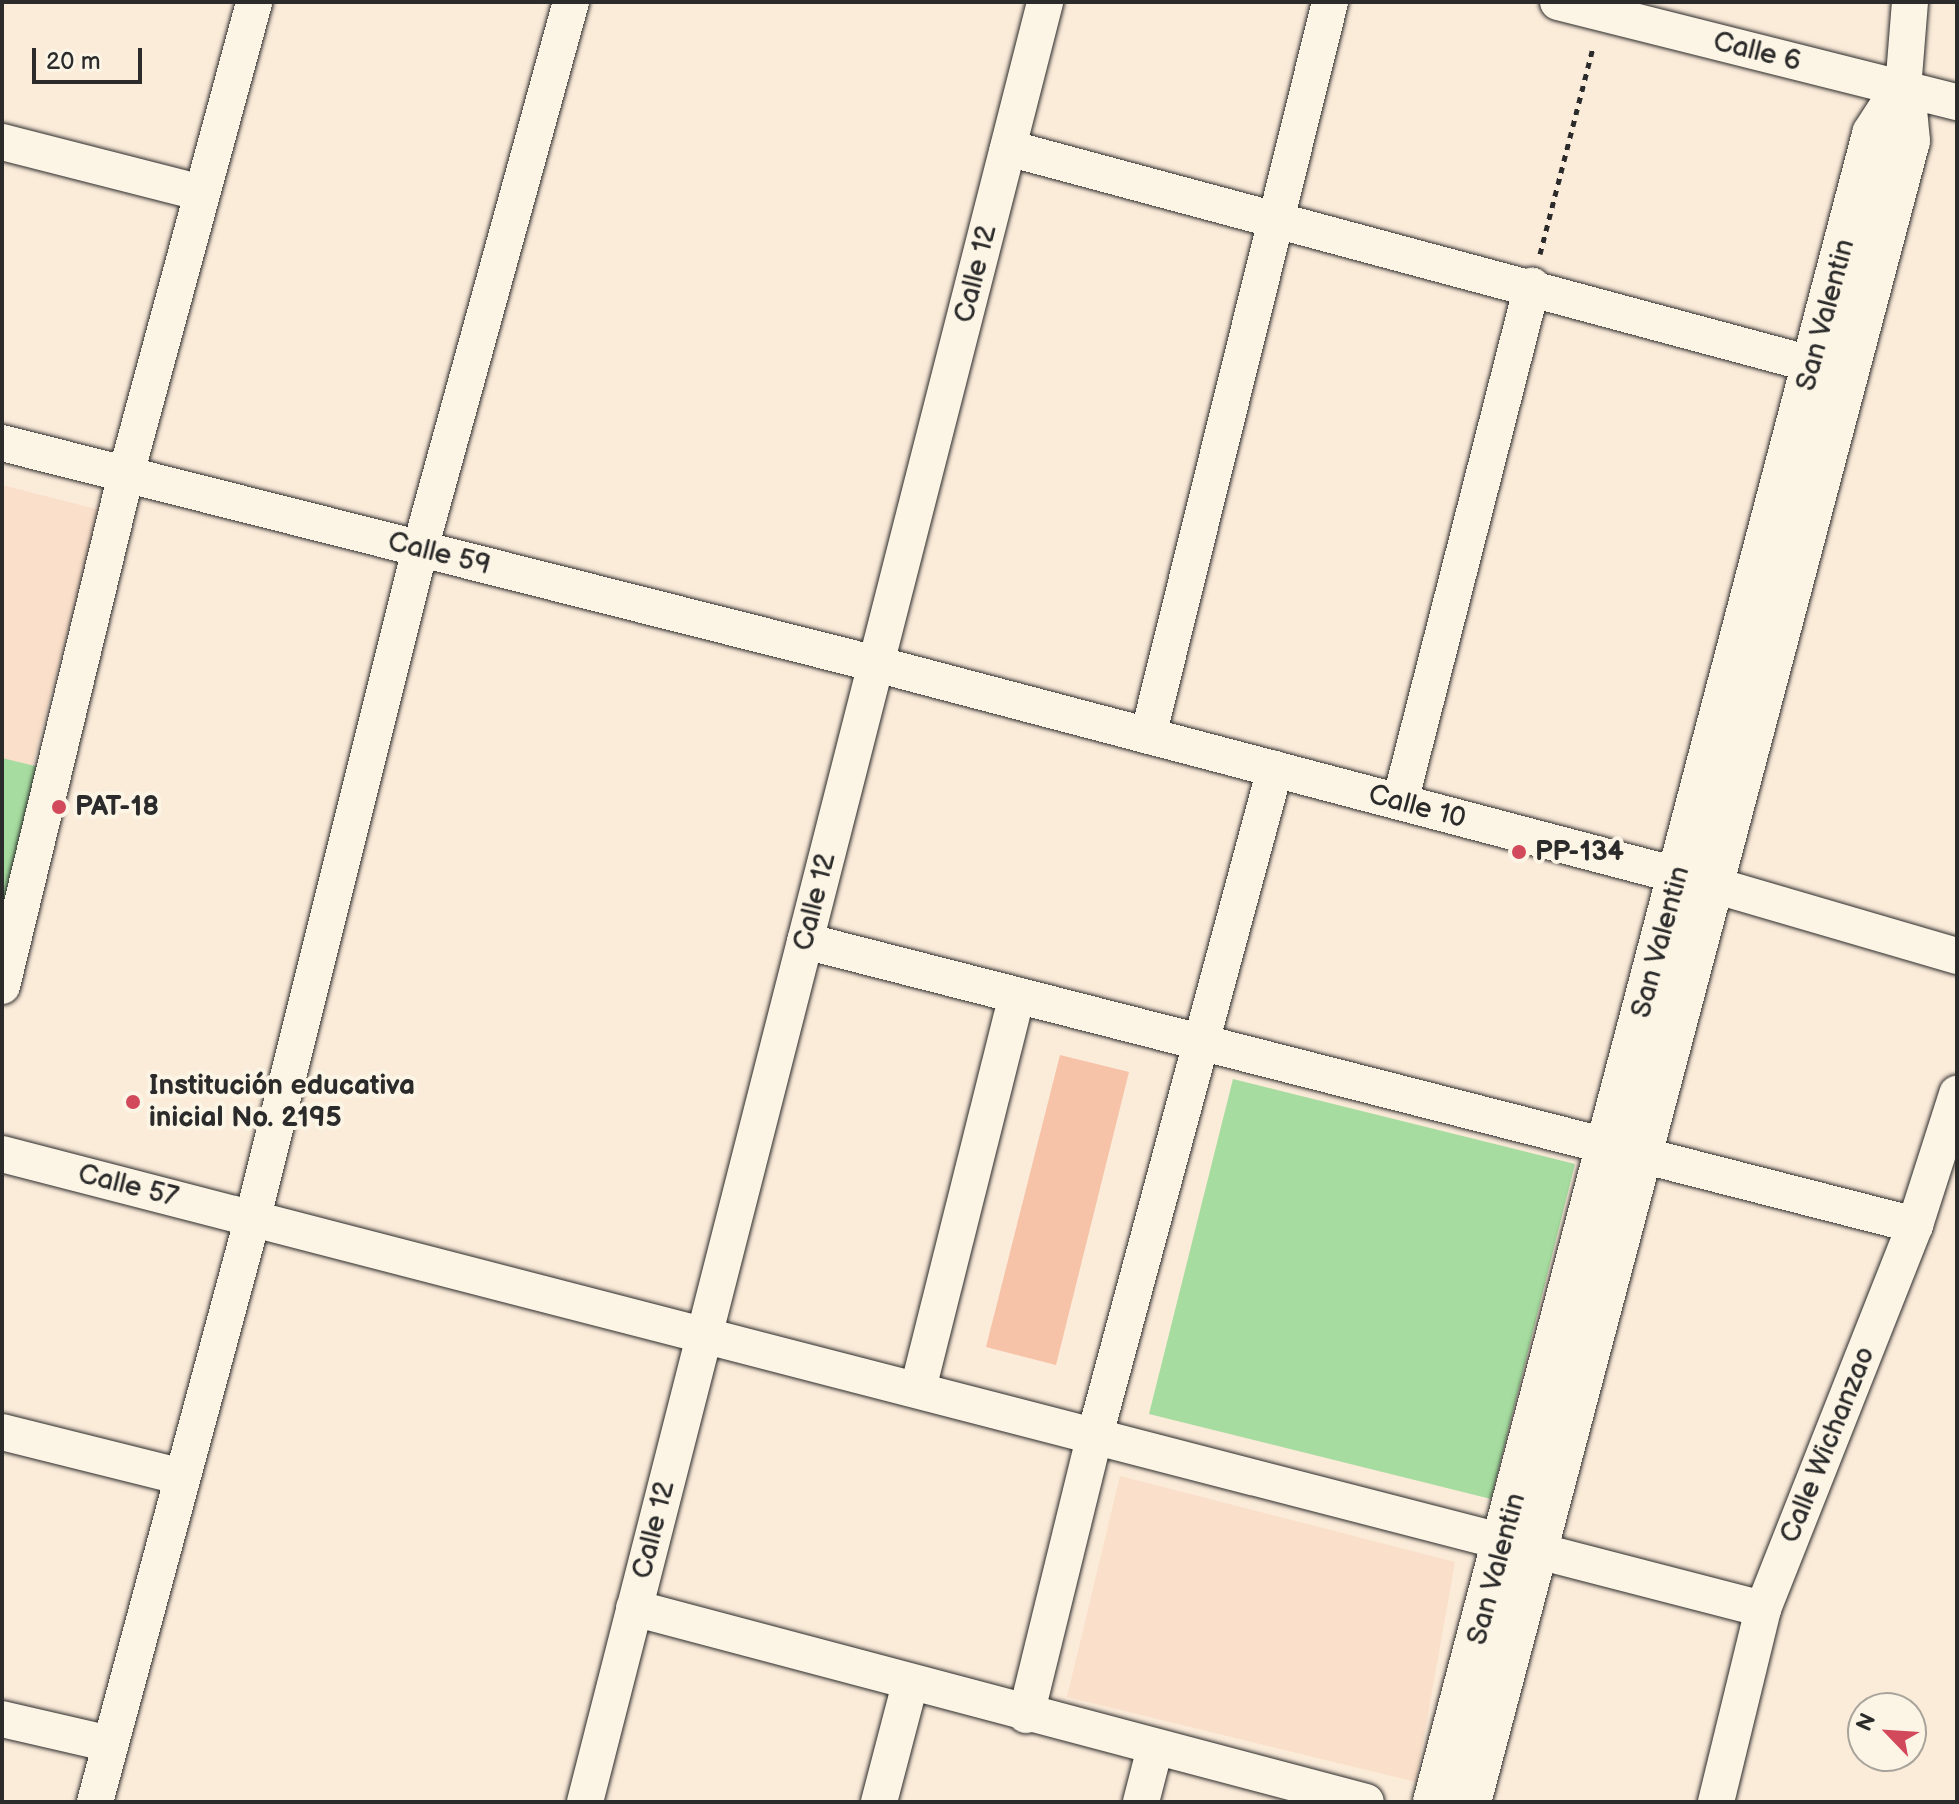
<!DOCTYPE html>
<html>
<head>
<meta charset="utf-8">
<style>
  body { margin:0 }
  #map { position:relative; width:1959px; height:1804px; overflow:hidden; background:#fbebd9; font-family:"Balsamiq Sans",sans-serif }
  div>[style] { position:absolute }
  .built>* { inset:0; background:#fadfca }
  .green>* { inset:0; background:#a6dc9f }
  .building>* { inset:0; background:#f6c2a8 }
  .path>* { height:5px; margin-top:-2.5px; transform-origin:0; background:repeating-linear-gradient(90deg,#2b2b2b 0 6px,transparent 0 12px) }
  .roads { filter:drop-shadow(0 0 2px #2b2b2b) drop-shadow(0 0 2px #2b2b2b) }
  .minor>* { height:36px; margin:-18px; padding:0 18px; transform-origin:18px; border-radius:18px; background:#fcf5e5 }
  .major>* { height:44px; margin:-22px; padding:0 22px; transform-origin:22px; border-radius:22px; background:#fcf5e5 }
  .dots>* { width:22px; height:22px; translate:-50% -50%; box-sizing:border-box; border:4px solid #fcf5e5; border-radius:50% }
  span { translate:-50% -50%; white-space:nowrap; text-align:center; line-height:1.15; -webkit-text-stroke:8px #fcf5e5; paint-order:stroke }
  .street-label { font-size:28px; color:#2b2b2b }
  .poi-label { font-size:28px; color:#2b2b2b; font-weight:700 }
  .left { translate:0 -50%; text-align:left }
  .frame { position:absolute; inset:0; border:4px solid #2b2b2b; pointer-events:none }
  .north { position:absolute; left:1847px; top:1692px; width:80px; height:80px; box-sizing:border-box; background:#fcf5e5; border:2px solid #a8a49b; border-radius:50%; rotate:295deg; font-size:22px; font-weight:700; line-height:32px; text-align:center; color:#2b2b2b }
  .north::after { content:''; display:block; margin:auto; width:28px; height:36px; background:#d1495b; clip-path:polygon(50% 0,100% 100%,50% 72%,0 100%) }
  .scale { position:absolute; left:32px; top:48px; width:110px; height:36px; box-sizing:border-box; border:4px solid #2b2b2b; border-top:0; padding-left:10px; font-size:24px; line-height:28px; white-space:nowrap; color:#2b2b2b; -webkit-text-stroke:6px #fcf5e5; paint-order:stroke }
</style>
</head>
<body>
<div id="map">
  <div class="built">
    <i style="clip-path:polygon(2px 485px,100px 510px,2px 879px)"></i>
    <i style="clip-path:polygon(1120px 1476px,1455px 1562px,1416px 1782px,1067px 1697px)"></i>
  </div>
  <div class="green">
    <i style="clip-path:polygon(2px 758px,39px 767px,5px 904px,2px 903px)"></i>
    <i style="clip-path:polygon(1233px 1079px,1575px 1164px,1491px 1499px,1149px 1414px)"></i>
  </div>
  <div class="building">
    <i style="clip-path:polygon(1060px 1055px,1129px 1072px,1056px 1365px,986px 1347px)"></i>
  </div>
  <div class="path">
    <i style="left:1540px;top:254px;width:214px;rotate:-75.6deg"></i>
  </div>
  <div class="roads">
    <div class="minor">
      <i style="left:1558px;top:2px;width:411px;rotate:14.1deg"></i>
      <i style="left:1903px;top:89px;width:87px;rotate:-85.4deg"></i>
      <i style="left:2px;top:142px;width:206px;rotate:14.3deg"></i>
      <i style="left:1008px;top:148px;width:858px;rotate:15.06deg"></i>
      <i style="left:2px;top:443px;width:902px;rotate:14.19deg"></i>
      <i style="left:876px;top:664px;width:867px;rotate:14.77deg"></i>
      <i style="left:1714px;top:885px;width:253px;rotate:16.3deg"></i>
      <i style="left:1148px;top:736px;width:756px;rotate:-76.07deg"></i>
      <i style="left:1400px;top:802px;width:533px;rotate:-75.65deg"></i>
      <i style="left:805px;top:941px;width:1146px;rotate:14.35deg"></i>
      <i style="left:2px;top:986px;width:527px;rotate:-76.39deg"></i>
      <i style="left:126px;top:474px;width:489px;rotate:-74.8deg"></i>
      <i style="left:2px;top:1154px;width:1819px;rotate:14.49deg"></i>
      <i style="left:918px;top:1389px;width:406px;rotate:-75.9deg"></i>
      <i style="left:2px;top:1432px;width:186px;rotate:14deg"></i>
      <i style="left:634px;top:1608px;width:757px;rotate:14.84deg"></i>
      <i style="left:1026px;top:1715px;width:288px;rotate:-76.2deg"></i>
      <i style="left:1095px;top:1435px;width:690px;rotate:-74.88deg"></i>
      <i style="left:2px;top:1719px;width:111px;rotate:13deg"></i>
      <i style="left:95px;top:1802px;width:606px;rotate:-74.89deg"></i>
      <i style="left:253px;top:1217px;width:689px;rotate:-75.96deg"></i>
      <i style="left:420px;top:549px;width:567px;rotate:-74.57deg"></i>
      <i style="left:585px;top:1802px;width:1858px;rotate:-75.66deg"></i>
      <i style="left:879px;top:1802px;width:122px;rotate:-75.3deg"></i>
      <i style="left:1141px;top:1802px;width:56px;rotate:-75.5deg"></i>
      <i style="left:1716px;top:1802px;width:199px;rotate:-76.3deg"></i>
      <i style="left:1763px;top:1609px;width:413px;rotate:-68.4deg"></i>
      <i style="left:1915px;top:1225px;width:138px;rotate:-72.2deg"></i>
    </div>
    <div class="major">
      <i style="left:1435px;top:1802px;width:1725px;rotate:-75.25deg"></i>
      <i style="left:1874px;top:134px;width:54px;rotate:-57.2deg"></i>
      <i style="left:1469px;top:1802px;width:1718px;rotate:-75.2deg"></i>
      <i style="left:1908px;top:141px;width:52px;rotate:-95.5deg"></i>
    </div>
  </div>
  <div class="dots">
    <i style="left:59px;top:807px;background:#d1495b"></i>
    <i style="left:1519px;top:852px;background:#d1495b"></i>
    <i style="left:133px;top:1102px;background:#d1495b"></i>
  </div>
  <div class="street-label">
    <span style="left:1757px;top:52px;rotate:14deg">Calle 6</span>
    <span style="left:976px;top:274px;rotate:-76deg">Calle 12</span>
    <span style="left:1826px;top:315px;rotate:-75deg">San Valentin</span>
    <span style="left:439px;top:554px;rotate:14deg">Calle 59</span>
    <span style="left:1417px;top:807px;rotate:15deg">Calle 10</span>
    <span style="left:815px;top:902px;rotate:-76deg">Calle 12</span>
    <span style="left:1661px;top:942px;rotate:-75deg">San Valentin</span>
    <span style="left:128px;top:1186px;rotate:14deg">Calle 57</span>
    <span style="left:1828px;top:1445px;rotate:-68deg">Calle Wichanzao</span>
    <span style="left:654px;top:1530px;rotate:-76deg">Calle 12</span>
    <span style="left:1497px;top:1569px;rotate:-75deg">San Valentin</span>
  </div>
  <div class="poi-label">
    <span class="left" style="left:75px;top:807px">PAT-18</span>
    <span class="left" style="left:1535px;top:852px">PP-134</span>
    <span class="left" style="left:149px;top:1102px">Institución educativa<br>inicial No. 2195</span>
  </div>
  <div class="frame"></div>
  <div class="north">N</div>
  <div class="scale">20 m</div>
</div>
</body>
</html>
